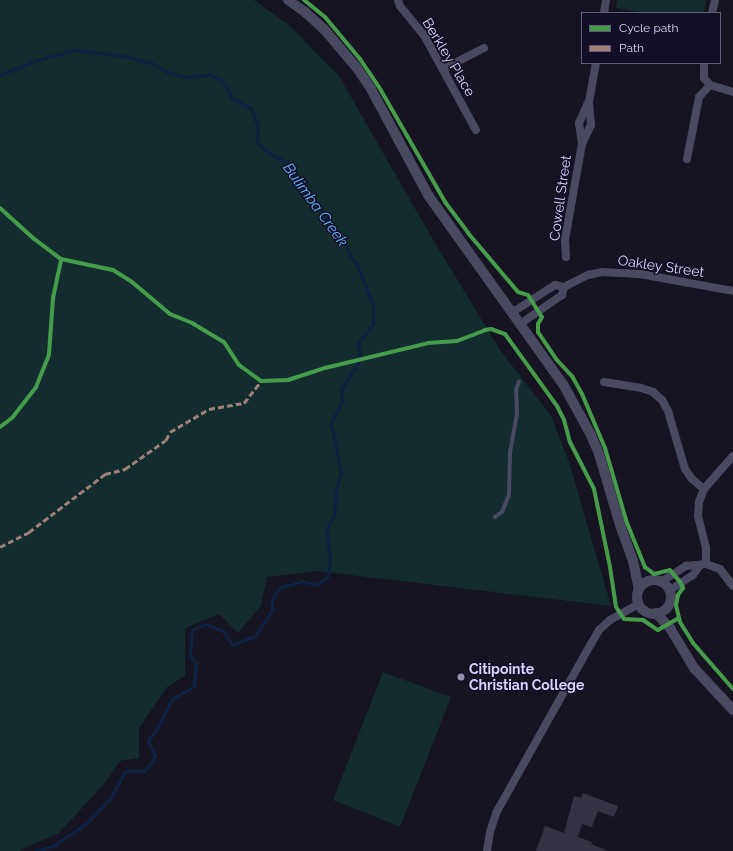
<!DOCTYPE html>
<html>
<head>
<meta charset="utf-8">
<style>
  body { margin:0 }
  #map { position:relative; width:733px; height:851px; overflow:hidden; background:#161421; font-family:Raleway,sans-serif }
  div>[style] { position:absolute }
  .green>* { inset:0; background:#132c2d }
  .stream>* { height:3px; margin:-1.5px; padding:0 1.5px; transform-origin:1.5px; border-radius:1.5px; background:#0d2144 }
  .building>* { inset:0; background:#343243 }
  .service>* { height:4px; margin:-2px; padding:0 2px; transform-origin:2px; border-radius:2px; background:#4a4962 }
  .minor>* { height:8px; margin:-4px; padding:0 4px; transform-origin:4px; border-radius:4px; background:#4a4962 }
  .tertiary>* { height:10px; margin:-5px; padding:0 5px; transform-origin:5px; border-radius:5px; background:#4a4962 }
  .tertiary>.ring { margin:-5px; padding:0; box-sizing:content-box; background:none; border:10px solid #4a4962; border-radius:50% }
  .quiet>* { height:3px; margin-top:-1.5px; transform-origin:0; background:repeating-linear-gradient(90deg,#9e8076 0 6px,transparent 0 9px) }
  .cycleway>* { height:4px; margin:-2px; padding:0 2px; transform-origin:2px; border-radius:2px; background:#469c4c }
  .dots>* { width:11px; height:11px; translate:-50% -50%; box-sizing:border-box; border:2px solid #130f26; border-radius:50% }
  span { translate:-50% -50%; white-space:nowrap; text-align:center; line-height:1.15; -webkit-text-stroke:3px #130f26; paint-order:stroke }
  .street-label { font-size:14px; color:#d9d4ff }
  .poi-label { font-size:14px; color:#d9d4ff; font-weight:700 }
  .left { translate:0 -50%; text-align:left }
  .water-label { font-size:15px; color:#62b6ff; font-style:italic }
  .legend { position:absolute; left:581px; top:12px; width:140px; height:52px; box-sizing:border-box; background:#130f26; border:1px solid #625e7d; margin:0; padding:5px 7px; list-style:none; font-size:12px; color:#d9d4ff }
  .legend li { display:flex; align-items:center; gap:8px; height:20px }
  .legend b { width:20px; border:1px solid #625e7d }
</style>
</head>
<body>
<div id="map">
  <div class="green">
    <i style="clip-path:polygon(0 0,254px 0,290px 26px,339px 76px,432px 238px,500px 350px,551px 416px,569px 462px,611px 606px,317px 571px,267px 577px,261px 606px,238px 633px,219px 614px,185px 628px,185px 676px,167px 687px,139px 728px,139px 758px,120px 761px,104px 784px,59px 833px,20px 850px,20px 851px,0 851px)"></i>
    <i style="clip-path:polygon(617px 0,706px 0,704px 13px,645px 13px,616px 8px)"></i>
    <i style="clip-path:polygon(383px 672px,451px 697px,400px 827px,333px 800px)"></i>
  </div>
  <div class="stream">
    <i style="left:0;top:76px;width:5px;rotate:-37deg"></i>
    <i style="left:4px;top:73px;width:36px;rotate:-21deg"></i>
    <i style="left:38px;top:60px;width:38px;rotate:-15deg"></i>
    <i style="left:75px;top:50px;width:49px;rotate:7deg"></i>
    <i style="left:124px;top:56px;width:28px;rotate:15deg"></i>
    <i style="left:151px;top:63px;width:19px;rotate:28deg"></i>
    <i style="left:168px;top:72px;width:18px;rotate:16deg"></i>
    <i style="left:185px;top:77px;width:25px;rotate:-5deg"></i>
    <i style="left:210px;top:75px;width:13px;rotate:23deg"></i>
    <i style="left:222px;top:80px;width:21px;rotate:61deg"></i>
    <i style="left:232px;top:98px;width:21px;rotate:28deg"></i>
    <i style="left:251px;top:108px;width:19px;rotate:69deg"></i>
    <i style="left:258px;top:126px;width:16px;rotate:94deg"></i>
    <i style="left:257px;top:142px;width:16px;rotate:43deg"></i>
    <i style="left:269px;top:153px;width:21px;rotate:28deg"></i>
    <i style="left:288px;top:163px;width:19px;rotate:65deg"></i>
    <i style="left:296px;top:180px;width:17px;rotate:40deg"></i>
    <i style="left:309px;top:191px;width:48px;rotate:58.6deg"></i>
    <i style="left:334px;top:232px;width:11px;rotate:34deg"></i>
    <i style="left:343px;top:238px;width:18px;rotate:68deg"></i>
    <i style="left:350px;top:255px;width:12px;rotate:55deg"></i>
    <i style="left:357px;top:265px;width:43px;rotate:68.2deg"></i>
    <i style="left:373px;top:305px;width:19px;rotate:90deg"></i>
    <i style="left:373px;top:324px;width:24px;rotate:128deg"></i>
    <i style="left:358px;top:343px;width:17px;rotate:83deg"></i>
    <i style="left:360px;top:360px;width:35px;rotate:123deg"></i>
    <i style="left:341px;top:389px;width:13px;rotate:86deg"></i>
    <i style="left:342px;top:402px;width:24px;rotate:118deg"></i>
    <i style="left:331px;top:423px;width:51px;rotate:78.7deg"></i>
    <i style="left:341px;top:473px;width:17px;rotate:107deg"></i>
    <i style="left:336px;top:489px;width:26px;rotate:94deg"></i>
    <i style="left:334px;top:515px;width:17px;rotate:118deg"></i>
    <i style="left:326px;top:530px;width:29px;rotate:82deg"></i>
    <i style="left:330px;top:559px;width:17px;rotate:97deg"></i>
    <i style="left:328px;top:576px;width:14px;rotate:141deg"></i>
    <i style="left:317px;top:585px;width:15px;rotate:-164deg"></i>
    <i style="left:303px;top:581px;width:25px;rotate:164deg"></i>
    <i style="left:279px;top:588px;width:13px;rotate:122deg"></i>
    <i style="left:272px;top:599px;width:11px;rotate:90deg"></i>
    <i style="left:272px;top:610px;width:31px;rotate:123deg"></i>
    <i style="left:255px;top:636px;width:25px;rotate:159deg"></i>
    <i style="left:232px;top:645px;width:17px;rotate:-123deg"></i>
    <i style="left:223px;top:631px;width:19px;rotate:-159deg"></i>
    <i style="left:205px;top:624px;width:14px;rotate:155deg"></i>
    <i style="left:192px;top:630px;width:25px;rotate:95deg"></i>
    <i style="left:190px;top:655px;width:10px;rotate:53deg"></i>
    <i style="left:196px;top:663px;width:23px;rotate:95deg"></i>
    <i style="left:194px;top:686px;width:26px;rotate:149deg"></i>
    <i style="left:172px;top:699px;width:31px;rotate:117deg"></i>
    <i style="left:158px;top:727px;width:17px;rotate:126deg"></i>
    <i style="left:148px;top:741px;width:17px;rotate:65deg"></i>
    <i style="left:155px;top:756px;width:18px;rotate:124deg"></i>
    <i style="left:145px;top:771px;width:20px;rotate:180deg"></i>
    <i style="left:125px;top:771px;width:32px;rotate:118deg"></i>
    <i style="left:110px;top:799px;width:33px;rotate:134deg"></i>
    <i style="left:87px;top:823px;width:41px;rotate:145.9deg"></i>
    <i style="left:53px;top:846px;width:19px;rotate:164deg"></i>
  </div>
  <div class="building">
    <i style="clip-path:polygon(583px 793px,618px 806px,614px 817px,598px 811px,592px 827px,582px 824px,578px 837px,592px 842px,591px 844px,608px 851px,536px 851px,545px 826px,564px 833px,574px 796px,581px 798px)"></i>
  </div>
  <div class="service">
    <i style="left:495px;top:517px;width:9px;rotate:-36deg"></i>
    <i style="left:502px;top:512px;width:18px;rotate:-68deg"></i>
    <i style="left:509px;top:495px;width:42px;rotate:-88.6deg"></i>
    <i style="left:510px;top:453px;width:39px;rotate:-80deg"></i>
    <i style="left:517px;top:415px;width:25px;rotate:-92deg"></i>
    <i style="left:516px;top:390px;width:9px;rotate:-72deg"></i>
  </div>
  <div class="minor">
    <i style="left:398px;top:0;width:6px;rotate:72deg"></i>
    <i style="left:400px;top:6px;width:40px;rotate:51deg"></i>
    <i style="left:425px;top:37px;width:106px;rotate:61.3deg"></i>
    <i style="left:604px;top:13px;width:13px;rotate:-81deg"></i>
    <i style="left:712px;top:13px;width:13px;rotate:-77deg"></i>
    <i style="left:704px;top:63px;width:15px;rotate:90deg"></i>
    <i style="left:704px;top:78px;width:9px;rotate:49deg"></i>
    <i style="left:710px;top:85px;width:24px;rotate:17deg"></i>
    <i style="left:443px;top:69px;width:46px;rotate:-27.1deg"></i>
    <i style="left:582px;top:144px;width:21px;rotate:-98deg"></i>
    <i style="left:579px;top:123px;width:22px;rotate:-66deg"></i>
    <i style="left:687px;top:159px;width:63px;rotate:-79deg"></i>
    <i style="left:699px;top:97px;width:16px;rotate:-47deg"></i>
    <i style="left:566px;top:257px;width:17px;rotate:-93deg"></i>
    <i style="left:565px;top:240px;width:97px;rotate:-80deg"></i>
    <i style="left:582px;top:144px;width:21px;rotate:-65deg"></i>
    <i style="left:591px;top:125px;width:23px;rotate:-95deg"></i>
    <i style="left:589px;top:102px;width:40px;rotate:-80deg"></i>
    <i style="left:513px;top:312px;width:50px;rotate:-32.7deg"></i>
    <i style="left:555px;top:285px;width:9px;rotate:13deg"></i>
    <i style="left:564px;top:287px;width:27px;rotate:-27deg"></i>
    <i style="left:588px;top:275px;width:14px;rotate:-12deg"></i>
    <i style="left:602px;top:272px;width:38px;rotate:3deg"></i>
    <i style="left:640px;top:274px;width:95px;rotate:10.4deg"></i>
    <i style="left:520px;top:324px;width:51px;rotate:-34.6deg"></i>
    <i style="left:562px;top:295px;width:8px;rotate:-76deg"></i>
    <i style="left:604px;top:382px;width:37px;rotate:9deg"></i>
    <i style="left:641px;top:388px;width:13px;rotate:18deg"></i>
    <i style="left:653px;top:392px;width:12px;rotate:42deg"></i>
    <i style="left:662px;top:400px;width:13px;rotate:61deg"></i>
    <i style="left:668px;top:411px;width:60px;rotate:73.7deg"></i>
    <i style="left:685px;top:469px;width:12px;rotate:55deg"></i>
    <i style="left:692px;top:479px;width:16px;rotate:40deg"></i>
    <i style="left:706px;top:564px;width:16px;rotate:-90deg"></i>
    <i style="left:706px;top:548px;width:33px;rotate:-104deg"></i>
    <i style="left:698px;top:516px;width:14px;rotate:-86deg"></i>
    <i style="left:699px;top:502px;width:14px;rotate:-69deg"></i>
    <i style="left:704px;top:489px;width:44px;rotate:-48.7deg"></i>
    <i style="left:661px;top:582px;width:30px;rotate:-33deg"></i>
    <i style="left:686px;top:566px;width:20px;rotate:-6deg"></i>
    <i style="left:706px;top:564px;width:15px;rotate:20deg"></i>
    <i style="left:720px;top:569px;width:21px;rotate:53deg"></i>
    <i style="left:669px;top:591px;width:29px;rotate:-34deg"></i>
    <i style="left:693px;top:575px;width:12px;rotate:-55deg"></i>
    <i style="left:487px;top:851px;width:19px;rotate:-81deg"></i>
    <i style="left:490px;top:832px;width:20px;rotate:-72deg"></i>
    <i style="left:496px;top:813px;width:194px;rotate:-60.7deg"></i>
    <i style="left:591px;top:644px;width:16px;rotate:-60deg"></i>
    <i style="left:599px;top:630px;width:15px;rotate:-42deg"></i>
    <i style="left:610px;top:620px;width:33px;rotate:-29deg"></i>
  </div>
  <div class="tertiary">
    <i style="left:288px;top:0;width:21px;rotate:35deg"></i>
    <i style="left:305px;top:12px;width:25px;rotate:42deg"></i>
    <i style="left:324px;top:29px;width:51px;rotate:49.8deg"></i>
    <i style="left:357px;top:68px;width:25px;rotate:56deg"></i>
    <i style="left:371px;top:89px;width:120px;rotate:61.7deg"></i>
    <i style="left:428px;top:195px;width:232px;rotate:54.5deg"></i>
    <i style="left:563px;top:384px;width:58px;rotate:61.2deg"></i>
    <i style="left:591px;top:435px;width:21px;rotate:67deg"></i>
    <i style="left:599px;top:454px;width:74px;rotate:73.5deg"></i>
    <i style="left:620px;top:525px;width:38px;rotate:70deg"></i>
    <i style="left:633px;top:561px;width:29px;rotate:78deg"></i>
    <i class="ring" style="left:637px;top:580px;width:24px;height:24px"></i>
    <i style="left:656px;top:613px;width:21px;rotate:47deg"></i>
    <i style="left:670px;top:628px;width:47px;rotate:59deg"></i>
    <i style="left:694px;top:668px;width:57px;rotate:47.1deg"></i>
  </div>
  <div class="quiet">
    <i style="left:0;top:547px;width:33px;rotate:-27deg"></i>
    <i style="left:29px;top:532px;width:96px;rotate:-37.3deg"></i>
    <i style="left:105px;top:474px;width:21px;rotate:-14deg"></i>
    <i style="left:125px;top:469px;width:50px;rotate:-35.3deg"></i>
    <i style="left:166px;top:440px;width:9px;rotate:-63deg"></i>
    <i style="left:170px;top:432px;width:45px;rotate:-30.5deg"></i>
    <i style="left:209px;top:409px;width:36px;rotate:-10deg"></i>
    <i style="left:244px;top:403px;width:28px;rotate:-52deg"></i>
  </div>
  <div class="cycleway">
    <i style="left:304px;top:0;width:27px;rotate:39deg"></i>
    <i style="left:325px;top:17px;width:55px;rotate:50.2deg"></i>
    <i style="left:360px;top:59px;width:34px;rotate:56deg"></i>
    <i style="left:379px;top:87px;width:133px;rotate:60.1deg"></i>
    <i style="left:445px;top:202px;width:39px;rotate:53deg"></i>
    <i style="left:468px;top:233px;width:77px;rotate:49.7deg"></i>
    <i style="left:518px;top:292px;width:10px;rotate:17deg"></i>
    <i style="left:528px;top:295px;width:26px;rotate:58deg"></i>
    <i style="left:542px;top:317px;width:8px;rotate:120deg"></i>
    <i style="left:538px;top:324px;width:8px;rotate:90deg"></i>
    <i style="left:538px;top:332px;width:32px;rotate:56deg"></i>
    <i style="left:556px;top:359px;width:23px;rotate:47deg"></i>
    <i style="left:572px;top:376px;width:21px;rotate:61deg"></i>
    <i style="left:582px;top:394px;width:59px;rotate:66.9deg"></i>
    <i style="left:605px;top:448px;width:78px;rotate:73.7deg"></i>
    <i style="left:627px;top:523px;width:48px;rotate:67.8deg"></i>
    <i style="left:645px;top:567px;width:11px;rotate:38deg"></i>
    <i style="left:654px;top:574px;width:16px;rotate:-14deg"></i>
    <i style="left:670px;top:570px;width:16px;rotate:50deg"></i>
    <i style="left:680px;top:582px;width:7px;rotate:63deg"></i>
    <i style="left:683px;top:588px;width:9px;rotate:126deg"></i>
    <i style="left:678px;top:595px;width:10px;rotate:101deg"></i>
    <i style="left:676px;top:605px;width:17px;rotate:77deg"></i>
    <i style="left:680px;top:622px;width:25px;rotate:58deg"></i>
    <i style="left:693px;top:643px;width:61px;rotate:49deg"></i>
    <i style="left:0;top:208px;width:45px;rotate:42.3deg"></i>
    <i style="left:33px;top:238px;width:35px;rotate:37deg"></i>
    <i style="left:61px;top:259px;width:53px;rotate:11.9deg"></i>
    <i style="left:113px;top:270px;width:22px;rotate:32deg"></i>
    <i style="left:132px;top:282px;width:50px;rotate:40.1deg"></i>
    <i style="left:170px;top:314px;width:24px;rotate:22deg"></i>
    <i style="left:192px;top:323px;width:37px;rotate:31deg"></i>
    <i style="left:224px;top:342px;width:27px;rotate:57deg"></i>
    <i style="left:239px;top:365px;width:27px;rotate:36deg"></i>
    <i style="left:261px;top:381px;width:27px;rotate:-2deg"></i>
    <i style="left:288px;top:380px;width:39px;rotate:-18deg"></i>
    <i style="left:325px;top:368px;width:106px;rotate:-13.6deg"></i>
    <i style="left:428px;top:343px;width:29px;rotate:-4deg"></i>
    <i style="left:457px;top:341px;width:30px;rotate:-21deg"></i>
    <i style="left:485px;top:330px;width:6px;rotate:-9deg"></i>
    <i style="left:491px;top:329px;width:15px;rotate:20deg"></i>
    <i style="left:505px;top:334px;width:89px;rotate:54.2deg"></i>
    <i style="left:557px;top:406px;width:16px;rotate:63deg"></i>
    <i style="left:564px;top:420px;width:23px;rotate:75deg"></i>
    <i style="left:570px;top:442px;width:53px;rotate:62.9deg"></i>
    <i style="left:594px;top:489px;width:80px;rotate:78.4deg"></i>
    <i style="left:610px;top:567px;width:40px;rotate:81.5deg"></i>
    <i style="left:616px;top:607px;width:14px;rotate:56deg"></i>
    <i style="left:624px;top:619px;width:19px;rotate:3deg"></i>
    <i style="left:643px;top:620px;width:18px;rotate:34deg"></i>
    <i style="left:658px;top:630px;width:24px;rotate:-30deg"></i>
    <i style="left:0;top:427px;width:15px;rotate:-37deg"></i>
    <i style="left:12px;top:418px;width:39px;rotate:-52deg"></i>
    <i style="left:36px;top:387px;width:35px;rotate:-68deg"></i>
    <i style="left:49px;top:354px;width:56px;rotate:-85.9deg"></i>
    <i style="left:53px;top:298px;width:40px;rotate:-78deg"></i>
  </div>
  <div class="dots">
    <i style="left:461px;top:677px;background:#9591b1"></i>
  </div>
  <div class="street-label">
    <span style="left:449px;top:57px;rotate:59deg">Berkley Place</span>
    <span style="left:560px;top:198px;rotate:-82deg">Cowell Street</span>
    <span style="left:661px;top:266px;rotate:8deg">Oakley Street</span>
  </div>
  <div class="poi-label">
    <span class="left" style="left:469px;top:677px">Citipointe<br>Christian College</span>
  </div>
  <div class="water-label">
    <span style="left:315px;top:205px;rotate:54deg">Bulimba Creek</span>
  </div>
  <ul class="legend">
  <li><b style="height:5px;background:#469c4c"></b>Cycle path</li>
  <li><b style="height:5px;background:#9e8076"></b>Path</li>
  </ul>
</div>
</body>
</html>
